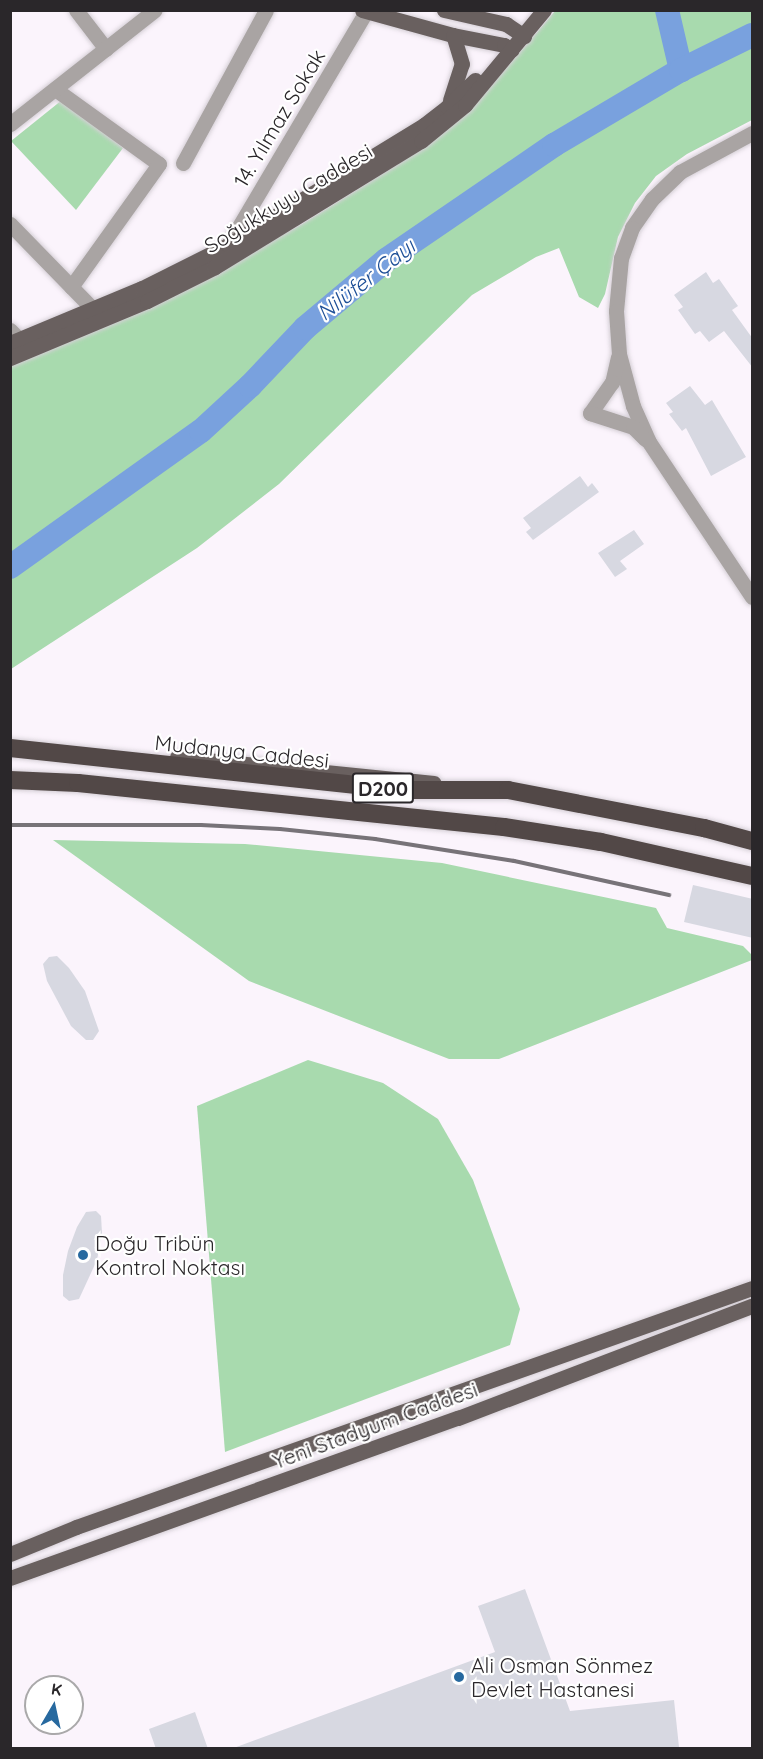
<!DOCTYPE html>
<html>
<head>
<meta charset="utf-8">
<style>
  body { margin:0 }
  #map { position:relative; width:763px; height:1759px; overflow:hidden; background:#fbf4fc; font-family:Quicksand,sans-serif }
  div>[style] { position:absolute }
  .green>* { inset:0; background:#a8daae }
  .river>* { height:24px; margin:-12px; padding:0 12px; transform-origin:12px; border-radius:12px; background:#79a1de }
  .building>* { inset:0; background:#d7d8e1 }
  .roads { filter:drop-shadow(0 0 2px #d5cfd6) drop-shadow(0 0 2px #d5cfd6) }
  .minor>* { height:15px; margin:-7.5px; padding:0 7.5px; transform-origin:7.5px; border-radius:7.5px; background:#a9a4a3 }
  .major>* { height:15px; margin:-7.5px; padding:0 7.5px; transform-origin:7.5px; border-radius:7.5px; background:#69605f }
  .highway>* { height:18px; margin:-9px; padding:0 9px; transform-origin:9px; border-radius:9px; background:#524847 }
  .rail>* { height:4px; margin:-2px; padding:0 2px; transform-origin:2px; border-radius:2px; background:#777378 }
  .dots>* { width:16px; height:16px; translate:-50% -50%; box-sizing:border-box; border:3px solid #fff; border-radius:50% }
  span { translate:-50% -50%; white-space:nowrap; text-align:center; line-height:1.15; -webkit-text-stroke:4.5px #fff; paint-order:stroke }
  .shield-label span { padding:2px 4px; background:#fff; border:2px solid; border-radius:4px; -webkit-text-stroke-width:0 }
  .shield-label { font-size:20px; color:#2a272a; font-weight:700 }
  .street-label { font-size:21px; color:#2a272a }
  .poi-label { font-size:21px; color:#2a272a }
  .left { translate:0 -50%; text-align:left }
  .water-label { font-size:22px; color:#1c4e96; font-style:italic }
  .frame { position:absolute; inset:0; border:12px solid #2a272a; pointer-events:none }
  .north { position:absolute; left:24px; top:1675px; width:60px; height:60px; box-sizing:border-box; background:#fff; border:2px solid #aaa9aa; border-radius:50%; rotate:9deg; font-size:16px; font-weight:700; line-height:24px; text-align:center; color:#2a272a }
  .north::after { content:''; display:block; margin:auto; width:21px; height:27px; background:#27699f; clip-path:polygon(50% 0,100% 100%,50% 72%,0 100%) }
</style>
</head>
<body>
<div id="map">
  <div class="green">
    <i style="clip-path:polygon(555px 11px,752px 11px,752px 120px,687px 154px,656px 176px,635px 203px,618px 237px,605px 294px,598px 308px,579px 297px,559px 248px,536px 257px,472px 295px,279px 484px,197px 548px,11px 669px,11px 363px,190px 287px,302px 224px,397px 165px,469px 112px)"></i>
    <i style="clip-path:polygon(62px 100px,123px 148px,76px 210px,11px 141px)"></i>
    <i style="clip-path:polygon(53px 840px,245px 844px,442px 863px,656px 908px,667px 928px,743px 946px,752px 955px,752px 960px,499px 1059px,449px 1059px,249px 981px)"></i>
    <i style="clip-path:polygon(308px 1060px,383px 1083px,438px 1119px,473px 1180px,520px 1309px,510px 1345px,225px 1452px,197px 1106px)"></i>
  </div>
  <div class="river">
    <i style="left:667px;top:10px;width:62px;rotate:76.9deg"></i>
    <i style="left:10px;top:567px;width:234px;rotate:-35.5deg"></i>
    <i style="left:201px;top:431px;width:67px;rotate:-42.6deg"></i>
    <i style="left:250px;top:386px;width:80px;rotate:-46.5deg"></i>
    <i style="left:305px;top:328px;width:106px;rotate:-40deg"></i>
    <i style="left:386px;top:260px;width:204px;rotate:-34.4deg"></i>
    <i style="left:554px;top:145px;width:147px;rotate:-30.6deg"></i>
    <i style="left:681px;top:70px;width:79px;rotate:-26.2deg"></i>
  </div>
  <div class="building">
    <i style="clip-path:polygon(706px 272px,713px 283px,719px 279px,738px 306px,732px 310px,753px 339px,753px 368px,724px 331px,709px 342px,700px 331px,695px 334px,678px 310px,683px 307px,674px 295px)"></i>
    <i style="clip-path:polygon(690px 386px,705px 405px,712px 400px,746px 457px,711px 476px,686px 428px,682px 431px,669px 414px,673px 412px,666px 403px)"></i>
    <i style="clip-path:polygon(580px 476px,588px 487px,592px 483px,599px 492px,533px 540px,526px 532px,531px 528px,523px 518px)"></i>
    <i style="clip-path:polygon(634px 530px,644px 544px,620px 561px,627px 569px,615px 577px,598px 553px)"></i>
    <i style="clip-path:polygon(693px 885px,753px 899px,753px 938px,684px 922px)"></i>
    <i style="clip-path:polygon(57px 956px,69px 968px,85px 991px,99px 1031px,93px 1040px,86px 1040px,71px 1026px,47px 981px,43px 964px,49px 957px)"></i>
    <i style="clip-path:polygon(96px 1211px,101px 1216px,102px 1233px,97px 1260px,79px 1299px,69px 1301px,63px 1296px,63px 1275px,68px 1251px,77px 1227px,86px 1212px)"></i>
    <i style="clip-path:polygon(525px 1589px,570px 1711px,674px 1700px,679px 1747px,231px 1749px,495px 1652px,478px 1606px)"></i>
    <i style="clip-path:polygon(195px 1712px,208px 1749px,156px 1749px,149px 1729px)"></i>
  </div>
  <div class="roads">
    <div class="minor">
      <i style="left:76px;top:10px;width:49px;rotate:52.4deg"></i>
      <i style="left:55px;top:89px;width:128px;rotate:35.8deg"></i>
      <i style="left:159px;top:164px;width:151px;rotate:125.6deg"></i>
      <i style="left:10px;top:124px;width:184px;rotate:-38.2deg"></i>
      <i style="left:752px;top:133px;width:82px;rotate:151.6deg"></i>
      <i style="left:680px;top:172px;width:39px;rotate:136deg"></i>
      <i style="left:652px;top:199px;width:35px;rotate:125deg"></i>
      <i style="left:632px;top:228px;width:32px;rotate:110deg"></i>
      <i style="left:621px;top:258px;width:53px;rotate:95.4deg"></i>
      <i style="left:616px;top:311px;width:43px;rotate:86deg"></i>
      <i style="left:619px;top:354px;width:54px;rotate:74.9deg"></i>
      <i style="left:633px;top:406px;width:39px;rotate:66deg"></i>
      <i style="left:649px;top:442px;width:186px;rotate:56.4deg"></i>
      <i style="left:183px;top:163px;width:174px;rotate:-61.5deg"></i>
      <i style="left:10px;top:224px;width:119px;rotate:45.7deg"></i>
      <i style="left:228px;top:245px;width:271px;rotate:-59.4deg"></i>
      <i style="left:10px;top:330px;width:13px;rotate:45deg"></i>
      <i style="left:618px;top:357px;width:26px;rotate:103deg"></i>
      <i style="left:612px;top:382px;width:38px;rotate:125deg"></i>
      <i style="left:590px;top:413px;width:45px;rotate:18deg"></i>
      <i style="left:633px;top:427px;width:17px;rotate:45deg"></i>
    </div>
    <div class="major">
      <i style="left:362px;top:10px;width:94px;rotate:15.4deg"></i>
      <i style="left:453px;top:35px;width:52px;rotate:11.1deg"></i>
      <i style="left:504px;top:45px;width:9px;rotate:32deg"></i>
      <i style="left:444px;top:10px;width:64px;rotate:12.7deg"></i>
      <i style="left:506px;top:24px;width:22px;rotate:34deg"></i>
      <i style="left:450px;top:100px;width:38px;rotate:-72deg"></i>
      <i style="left:462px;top:64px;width:30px;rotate:-107deg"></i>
      <i style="left:10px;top:343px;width:143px;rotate:-22.6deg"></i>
      <i style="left:142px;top:288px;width:96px;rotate:-26.6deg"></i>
      <i style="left:228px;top:245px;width:230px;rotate:-31.5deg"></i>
      <i style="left:424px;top:125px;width:29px;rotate:-38deg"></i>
      <i style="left:447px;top:107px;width:39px;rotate:-44deg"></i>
      <i style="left:10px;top:358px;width:148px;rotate:-22.6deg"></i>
      <i style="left:147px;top:301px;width:76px;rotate:-26.6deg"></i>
      <i style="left:215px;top:267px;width:241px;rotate:-31.5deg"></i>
      <i style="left:421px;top:141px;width:57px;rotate:-39.3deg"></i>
      <i style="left:465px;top:105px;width:124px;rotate:-50.3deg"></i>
      <i style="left:177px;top:757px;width:258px;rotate:5.8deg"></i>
      <i style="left:10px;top:1554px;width:71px;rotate:-22.2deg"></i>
      <i style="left:76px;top:1527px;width:717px;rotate:-19.47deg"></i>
      <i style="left:10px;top:1578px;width:476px;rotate:-19.7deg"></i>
      <i style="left:458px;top:1418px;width:315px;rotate:-20.9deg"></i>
    </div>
    <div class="highway">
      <i style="left:10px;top:748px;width:393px;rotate:6.1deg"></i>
      <i style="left:401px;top:790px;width:107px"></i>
      <i style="left:508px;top:790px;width:200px;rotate:11deg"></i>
      <i style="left:704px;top:828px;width:50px;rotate:15.2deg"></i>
      <i style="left:10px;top:780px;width:68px;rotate:2.5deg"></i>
      <i style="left:78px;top:783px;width:428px;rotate:5.9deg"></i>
      <i style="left:504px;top:827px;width:98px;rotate:8.8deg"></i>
      <i style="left:601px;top:842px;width:155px;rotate:12.7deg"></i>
    </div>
  </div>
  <div class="rail">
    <i style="left:10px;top:825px;width:191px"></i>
    <i style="left:201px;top:825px;width:79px;rotate:2.9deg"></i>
    <i style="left:280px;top:829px;width:96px;rotate:6deg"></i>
    <i style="left:375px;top:839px;width:141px;rotate:9deg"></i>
    <i style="left:514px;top:861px;width:159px;rotate:12.4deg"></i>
  </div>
  <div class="dots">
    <i style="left:83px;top:1255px;background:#27699f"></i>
    <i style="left:459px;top:1677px;background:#27699f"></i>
  </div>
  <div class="shield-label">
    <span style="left:383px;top:788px">D200</span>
  </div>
  <div class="street-label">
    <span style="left:279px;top:118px;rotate:-59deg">14. Yılmaz Sokak</span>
    <span style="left:288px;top:198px;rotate:-31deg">Soğukkuyu Caddesi</span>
    <span style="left:242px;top:751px;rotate:6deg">Mudanya Caddesi</span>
    <span style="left:375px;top:1425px;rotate:-20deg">Yeni Stadyum Caddesi</span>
  </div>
  <div class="poi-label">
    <span class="left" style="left:95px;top:1255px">Doğu Tribün<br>Kontrol Noktası</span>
    <span class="left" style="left:471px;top:1677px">Ali Osman Sönmez<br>Devlet Hastanesi</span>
  </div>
  <div class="water-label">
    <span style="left:366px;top:280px;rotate:-38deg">Nilüfer Çayı</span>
  </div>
  <div class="frame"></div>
  <div class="north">K</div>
</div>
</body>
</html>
